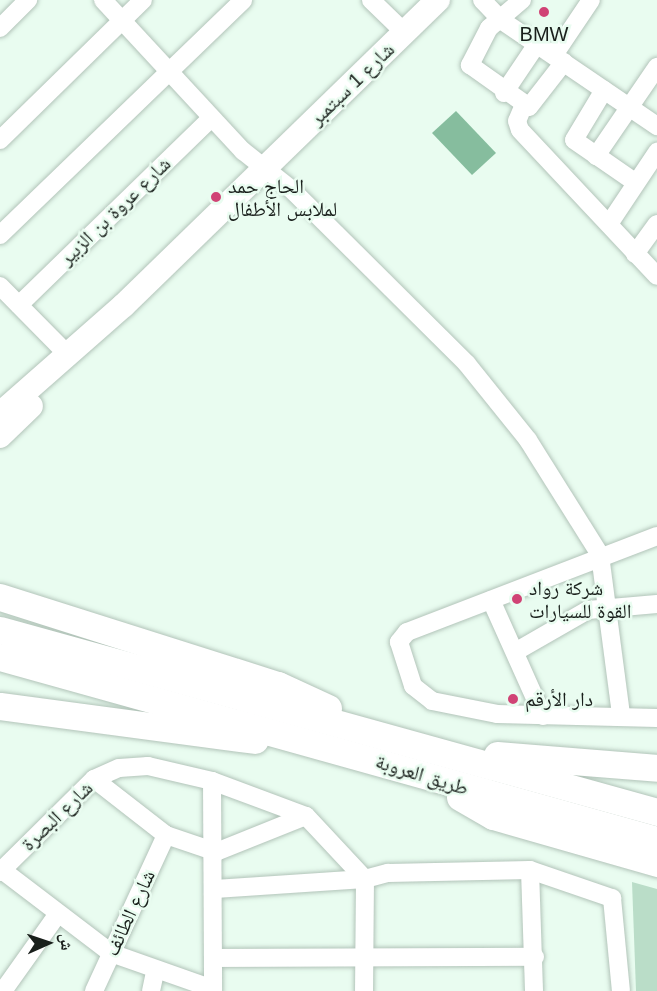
<!DOCTYPE html>
<html>
<head>
<meta charset="utf-8">
<style>
  body { margin:0 }
  #map { position:relative; width:657px; height:991px; overflow:hidden; background:#e9fcf0; font-family:Helvetica,"Noto Naskh Arabic",sans-serif }
  div>[style] { position:absolute }
  .green>* { inset:0; background:#baddc8 }
  .water>* { inset:0; background:#86bd9e }
  .roads { filter:drop-shadow(0 0 2px #b2c4b9) drop-shadow(0 0 2px #b2c4b9) }
  .minor>* { height:18px; margin:-9px; padding:0 9px; transform-origin:9px; border-radius:9px; background:#fff }
  .major>* { height:24px; margin:-12px; padding:0 12px; transform-origin:12px; border-radius:12px; background:#fff }
  .highway>* { height:27px; margin:-13.5px; padding:0 13.5px; transform-origin:13.5px; border-radius:13.5px; background:#fff }
  .dots>* { width:16px; height:16px; translate:-50% -50%; box-sizing:border-box; border:3px solid #e9fcf0; border-radius:50% }
  span { translate:-50% -50%; white-space:nowrap; text-align:center; line-height:1.15; -webkit-text-stroke:5px #e9fcf0; paint-order:stroke }
  .poi-label { font-size:20px; color:#191f1b }
  .left { translate:0 -50%; text-align:left }
  .street-label { font-size:20px; color:#191f1b }
  .north { position:absolute; left:18px; top:913px; width:60px; height:60px; -webkit-text-stroke:4px #e9fcf0; paint-order:stroke; rotate:87deg; font-size:16px; font-weight:700; line-height:24px; text-align:center; color:#191f1b }
  .north::after { content:''; display:block; margin:auto; width:21px; height:27px; background:#191f1b; clip-path:polygon(50% 0,100% 100%,50% 72%,0 100%) }
</style>
</head>
<body>
<div id="map">
  <div class="green">
    <i style="clip-path:polygon(632px 882px,657px 889px,657px 991px,636px 991px)"></i>
  </div>
  <div class="water">
    <i style="clip-path:polygon(456px 111px,496px 153px,472px 175px,432px 133px)"></i>
  </div>
  <div class="roads">
    <div class="minor">
      <i style="left:103px;top:0;width:206px;rotate:47.2deg"></i>
      <i style="left:243px;top:151px;width:61px;rotate:38.4deg"></i>
      <i style="left:291px;top:189px;width:248px;rotate:44.8deg"></i>
      <i style="left:467px;top:364px;width:97px;rotate:51.2deg"></i>
      <i style="left:528px;top:440px;width:136px;rotate:57.9deg"></i>
      <i style="left:600px;top:555px;width:160px;rotate:82.5deg"></i>
      <i style="left:371px;top:0;width:47px;rotate:44.1deg"></i>
      <i style="left:482px;top:0;width:28px;rotate:46deg"></i>
      <i style="left:501px;top:20px;width:189px;rotate:34.2deg"></i>
      <i style="left:522px;top:0;width:43px;rotate:139.7deg"></i>
      <i style="left:489px;top:28px;width:42px;rotate:117.2deg"></i>
      <i style="left:470px;top:65px;width:72px;rotate:35.4deg"></i>
      <i style="left:529px;top:107px;width:57px;rotate:-52.1deg"></i>
      <i style="left:0;top:28px;width:40px;rotate:-45deg"></i>
      <i style="left:554px;top:55px;width:66px;rotate:-56.1deg"></i>
      <i style="left:604px;top:90px;width:58px;rotate:121deg"></i>
      <i style="left:574px;top:140px;width:75px;rotate:34.7deg"></i>
      <i style="left:504px;top:93px;width:59px;rotate:-56deg"></i>
      <i style="left:523px;top:107px;width:15px;rotate:113deg"></i>
      <i style="left:517px;top:121px;width:9px;rotate:72deg"></i>
      <i style="left:520px;top:130px;width:200px;rotate:46.8deg"></i>
      <i style="left:0;top:140px;width:200px;rotate:-44.4deg"></i>
      <i style="left:596px;top:156px;width:108px;rotate:-55.6deg"></i>
      <i style="left:609px;top:224px;width:87px;rotate:-56.3deg"></i>
      <i style="left:0;top:235px;width:338px;rotate:-44deg"></i>
      <i style="left:635px;top:254px;width:37px;rotate:-54deg"></i>
      <i style="left:0;top:286px;width:94px;rotate:45.4deg"></i>
      <i style="left:19px;top:305px;width:268px;rotate:-44.2deg"></i>
      <i style="left:657px;top:536px;width:268px;rotate:159deg"></i>
      <i style="left:407px;top:632px;width:13px;rotate:129deg"></i>
      <i style="left:399px;top:642px;width:46px;rotate:72.3deg"></i>
      <i style="left:413px;top:686px;width:24px;rotate:38deg"></i>
      <i style="left:432px;top:701px;width:66px;rotate:11.3deg"></i>
      <i style="left:497px;top:714px;width:160px;rotate:1.4deg"></i>
      <i style="left:491px;top:600px;width:127px;rotate:65.9deg"></i>
      <i style="left:515px;top:652px;width:84px;rotate:-29.9deg"></i>
      <i style="left:588px;top:610px;width:69px;rotate:-5deg"></i>
      <i style="left:94px;top:779px;width:91px;rotate:37.9deg"></i>
      <i style="left:166px;top:835px;width:53px;rotate:18.8deg"></i>
      <i style="left:216px;top:852px;width:97px;rotate:-21.8deg"></i>
      <i style="left:212px;top:781px;width:210px;rotate:89.7deg"></i>
      <i style="left:2px;top:870px;width:137px;rotate:37.3deg"></i>
      <i style="left:111px;top:953px;width:108px;rotate:19.4deg"></i>
      <i style="left:530px;top:870px;width:121px;rotate:88.1deg"></i>
      <i style="left:0;top:872px;width:132px;rotate:-44.7deg"></i>
      <i style="left:94px;top:779px;width:27px;rotate:-24deg"></i>
      <i style="left:119px;top:768px;width:29px;rotate:-4deg"></i>
      <i style="left:148px;top:766px;width:66px;rotate:13.2deg"></i>
      <i style="left:212px;top:781px;width:100px;rotate:20.4deg"></i>
      <i style="left:306px;top:816px;width:86px;rotate:46.9deg"></i>
      <i style="left:365px;top:879px;width:112px;rotate:90.5deg"></i>
      <i style="left:215px;top:889px;width:150px;rotate:-3.8deg"></i>
      <i style="left:365px;top:879px;width:24px;rotate:-15deg"></i>
      <i style="left:388px;top:873px;width:142px;rotate:-1.2deg"></i>
      <i style="left:530px;top:870px;width:87px;rotate:18.9deg"></i>
      <i style="left:612px;top:898px;width:93px;rotate:84.5deg"></i>
      <i style="left:215px;top:958px;width:320px;rotate:-0.2deg"></i>
      <i style="left:3px;top:991px;width:93px;rotate:-54.6deg"></i>
      <i style="left:94px;top:991px;width:172px;rotate:-65.2deg"></i>
      <i style="left:151px;top:991px;width:19px;rotate:-78deg"></i>
    </div>
    <div class="major">
      <i style="left:0;top:414px;width:165px;rotate:-41.3deg"></i>
      <i style="left:124px;top:305px;width:438px;rotate:-44.2deg"></i>
      <i style="left:0;top:436px;width:43px;rotate:-44.1deg"></i>
    </div>
    <div class="highway">
      <i style="left:0;top:597px;width:292px;rotate:17.6deg"></i>
      <i style="left:278px;top:685px;width:55px;rotate:24.7deg"></i>
      <i style="left:0;top:630px;width:682px;rotate:15.48deg"></i>
      <i style="left:0;top:657px;width:682px;rotate:15.56deg"></i>
      <i style="left:0;top:706px;width:257px;rotate:7.6deg"></i>
      <i style="left:497px;top:755px;width:161px;rotate:4.6deg"></i>
      <i style="left:460px;top:797px;width:38px;rotate:30deg"></i>
      <i style="left:493px;top:816px;width:171px;rotate:16deg"></i>
    </div>
  </div>
  <div class="dots">
    <i style="left:544px;top:12px;background:#d04375"></i>
    <i style="left:216px;top:197px;background:#d04375"></i>
    <i style="left:517px;top:599px;background:#d04375"></i>
    <i style="left:513px;top:699px;background:#d04375"></i>
  </div>
  <div class="poi-label">
    <span style="left:544px;top:34px">BMW</span>
    <span class="left" style="left:228px;top:198px">الحاج حمد<br>لملابس الأطفال</span>
    <span class="left" style="left:529px;top:600px">شركة رواد<br>القوة للسيارات</span>
    <span class="left" style="left:525px;top:699px">دار الأرقم</span>
  </div>
  <div class="street-label">
    <span style="left:352px;top:84px;rotate:-44deg">شارع 1 سبتمبر</span>
    <span style="left:115px;top:211px;rotate:-44deg">شارع عروة بن الزبير</span>
    <span style="left:422px;top:775px;rotate:17deg">طريق العروبة</span>
    <span style="left:57px;top:816px;rotate:-44deg">شارع البصرة</span>
    <span style="left:130px;top:913px;rotate:-65deg">شارع الطائف</span>
  </div>
  <div class="north">ش</div>
</div>
</body>
</html>
